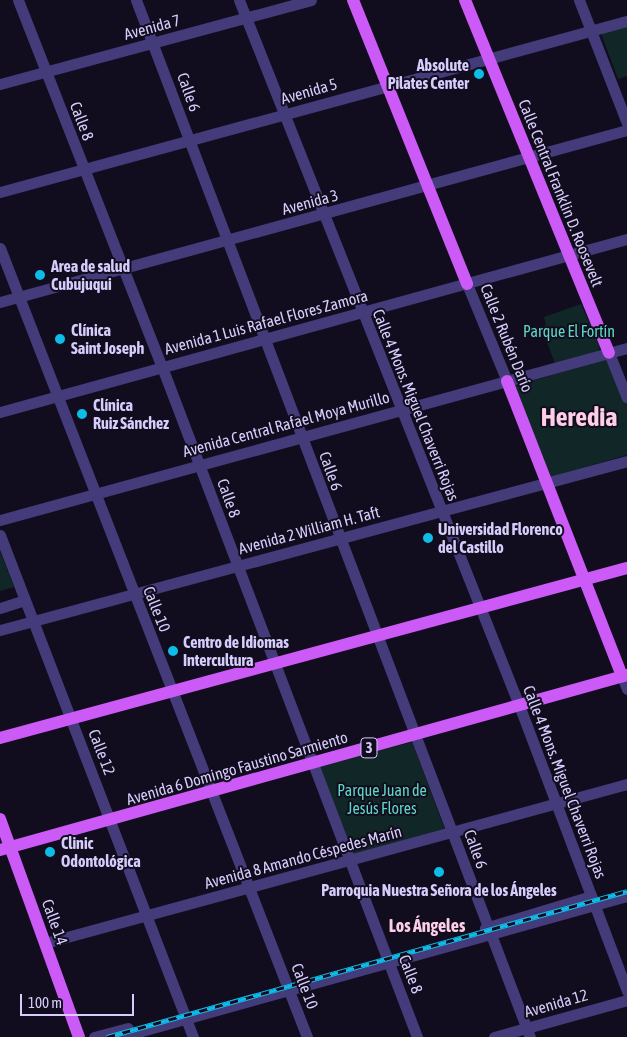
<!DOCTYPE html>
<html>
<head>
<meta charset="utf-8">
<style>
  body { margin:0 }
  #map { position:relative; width:627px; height:1037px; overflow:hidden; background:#120d1e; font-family:"Asap Condensed",sans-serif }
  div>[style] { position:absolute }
  .green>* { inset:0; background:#112627 }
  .minor>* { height:11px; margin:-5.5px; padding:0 5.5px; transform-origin:5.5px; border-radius:5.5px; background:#433b7a }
  .major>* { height:12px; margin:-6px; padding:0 6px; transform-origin:6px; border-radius:6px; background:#cb5af6 }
  .rail>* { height:4.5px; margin-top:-2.25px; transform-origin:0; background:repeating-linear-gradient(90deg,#120d1e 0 8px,#0dbce7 0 16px); box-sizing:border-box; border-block:1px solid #0dbce7 }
  .dots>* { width:14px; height:14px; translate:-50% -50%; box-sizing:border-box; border:2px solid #120d1e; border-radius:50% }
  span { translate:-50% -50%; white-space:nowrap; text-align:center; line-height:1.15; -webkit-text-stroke:4px #120d1e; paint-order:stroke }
  .shield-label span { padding:1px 4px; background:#120d1e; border:1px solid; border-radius:4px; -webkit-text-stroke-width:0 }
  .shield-label { font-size:15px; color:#d7cdfc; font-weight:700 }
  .street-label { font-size:16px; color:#d7cdfc }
  .poi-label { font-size:16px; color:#d7cdfc; font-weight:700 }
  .right { translate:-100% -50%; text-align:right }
  .left { translate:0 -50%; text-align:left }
  .park-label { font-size:16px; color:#5ed7c5 }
  .neighbourhood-label { font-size:18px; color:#fccfe7; font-weight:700 }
  .town-label { font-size:26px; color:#fccfe7; font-weight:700 }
  .scale { position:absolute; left:20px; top:994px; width:114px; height:22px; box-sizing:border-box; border:2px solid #d7cdfc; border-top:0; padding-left:6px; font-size:15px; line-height:18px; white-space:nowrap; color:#d7cdfc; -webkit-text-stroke:4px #120d1e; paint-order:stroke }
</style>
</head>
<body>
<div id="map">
  <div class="green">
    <i style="clip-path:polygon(627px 23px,627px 76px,618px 79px,600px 31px)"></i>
    <i style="clip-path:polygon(581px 304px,600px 347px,598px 351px,555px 363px,541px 327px,546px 325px,544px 317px)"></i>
    <i style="clip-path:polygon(608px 359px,627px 405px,627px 455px,550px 477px,514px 386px)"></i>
    <i style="clip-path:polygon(0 551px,14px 587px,0 591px)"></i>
    <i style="clip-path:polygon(412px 742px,445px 830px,353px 856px,319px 767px)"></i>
  </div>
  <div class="minor">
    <i style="left:18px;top:0;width:394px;rotate:68.6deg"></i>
    <i style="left:162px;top:367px;width:717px;rotate:69.16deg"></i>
    <i style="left:136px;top:0;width:1109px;rotate:69.2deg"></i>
    <i style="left:239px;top:0;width:759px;rotate:68.34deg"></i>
    <i style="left:519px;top:705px;width:306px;rotate:69.3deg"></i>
    <i style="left:579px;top:0;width:132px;rotate:68.7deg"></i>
    <i style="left:0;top:84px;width:322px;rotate:-15.1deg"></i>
    <i style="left:0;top:192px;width:650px;rotate:-15.26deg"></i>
    <i style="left:0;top:248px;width:847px;rotate:68.74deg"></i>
    <i style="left:467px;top:284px;width:105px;rotate:67.6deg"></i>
    <i style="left:0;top:302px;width:650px;rotate:-15.34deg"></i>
    <i style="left:609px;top:353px;width:48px;rotate:68.2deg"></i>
    <i style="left:0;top:412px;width:650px;rotate:-15.43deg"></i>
    <i style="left:0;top:520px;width:650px;rotate:-15.34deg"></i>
    <i style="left:0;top:535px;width:538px;rotate:68.97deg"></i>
    <i style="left:0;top:608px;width:26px;rotate:-18deg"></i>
    <i style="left:0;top:630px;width:649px;rotate:-15.08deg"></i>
    <i style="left:622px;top:676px;width:14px;rotate:69deg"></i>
    <i style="left:485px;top:928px;width:111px;rotate:-16.8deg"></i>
    <i style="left:45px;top:943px;width:603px;rotate:-15.28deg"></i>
    <i style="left:94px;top:1037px;width:35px;rotate:-15deg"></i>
    <i style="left:120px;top:1037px;width:526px;rotate:-15.54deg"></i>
    <i style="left:494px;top:1037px;width:138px;rotate:-15.5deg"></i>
  </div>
  <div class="major">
    <i style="left:353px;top:0;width:306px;rotate:68.1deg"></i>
    <i style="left:465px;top:0;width:381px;rotate:67.8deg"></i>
    <i style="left:507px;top:381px;width:317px;rotate:68.7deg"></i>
    <i style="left:0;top:738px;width:650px;rotate:-15.17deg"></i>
    <i style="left:0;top:819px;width:232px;rotate:70.1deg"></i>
    <i style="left:0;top:850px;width:651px;rotate:-15.59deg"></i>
  </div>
  <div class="rail">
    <i style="left:107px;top:1037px;width:540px;rotate:-15.68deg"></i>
  </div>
  <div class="dots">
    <i style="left:479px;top:74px;background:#0dbce7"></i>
    <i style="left:40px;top:275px;background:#0dbce7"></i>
    <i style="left:60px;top:339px;background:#0dbce7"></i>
    <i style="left:82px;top:414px;background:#0dbce7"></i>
    <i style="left:428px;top:538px;background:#0dbce7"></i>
    <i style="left:173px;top:651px;background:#0dbce7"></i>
    <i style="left:50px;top:852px;background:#0dbce7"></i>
    <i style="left:439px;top:872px;background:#0dbce7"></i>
  </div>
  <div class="shield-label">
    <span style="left:369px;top:748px">3</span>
  </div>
  <div class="street-label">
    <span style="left:152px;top:27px;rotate:-15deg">Avenida 7</span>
    <span style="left:309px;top:91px;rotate:-16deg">Avenida 5</span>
    <span style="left:189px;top:92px;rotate:70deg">Calle 6</span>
    <span style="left:82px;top:121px;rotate:69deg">Calle 8</span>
    <span style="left:561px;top:193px;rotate:68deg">Calle Central Franklin D. Roosevelt</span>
    <span style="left:310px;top:202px;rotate:-15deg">Avenida 3</span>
    <span style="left:266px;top:322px;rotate:-15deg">Avenida 1 Luis Rafael Flores Zamora</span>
    <span style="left:507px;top:338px;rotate:68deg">Calle 2 Rubén Darío</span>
    <span style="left:416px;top:405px;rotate:68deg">Calle 4 Mons. Miguel Chaverri Rojas</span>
    <span style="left:286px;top:424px;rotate:-15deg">Avenida Central Rafael Moya Murillo</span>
    <span style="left:331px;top:471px;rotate:70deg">Calle 6</span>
    <span style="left:229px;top:498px;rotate:70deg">Calle 8</span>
    <span style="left:309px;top:530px;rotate:-15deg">Avenida 2 William H. Taft</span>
    <span style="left:157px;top:609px;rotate:68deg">Calle 10</span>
    <span style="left:102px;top:752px;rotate:69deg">Calle 12</span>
    <span style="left:237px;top:768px;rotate:-16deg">Avenida 6 Domingo Faustino Sarmiento</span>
    <span style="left:565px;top:782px;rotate:69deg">Calle 4 Mons. Miguel Chaverri Rojas</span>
    <span style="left:476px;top:849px;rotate:70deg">Calle 6</span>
    <span style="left:303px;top:857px;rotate:-15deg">Avenida 8 Amando Céspedes Marín</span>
    <span style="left:55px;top:922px;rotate:70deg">Calle 14</span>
    <span style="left:411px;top:974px;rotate:69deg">Calle 8</span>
    <span style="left:305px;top:986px;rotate:69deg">Calle 10</span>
    <span style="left:556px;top:1003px;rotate:-16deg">Avenida 12</span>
  </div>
  <div class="poi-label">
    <span class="right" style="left:469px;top:74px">Absolute<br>Pilates Center</span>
    <span class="left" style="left:51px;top:275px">Area de salud<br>Cubujuqui</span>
    <span class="left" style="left:71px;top:339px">Clínica<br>Saint Joseph</span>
    <span class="left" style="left:93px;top:414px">Clínica<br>Ruiz Sánchez</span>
    <span class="left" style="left:438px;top:538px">Universidad Florenco<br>del Castillo</span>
    <span class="left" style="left:183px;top:651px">Centro de Idiomas<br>Intercultura</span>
    <span class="left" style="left:61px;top:852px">Clinic<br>Odontológica</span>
    <span style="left:439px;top:890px">Parroquia Nuestra Señora de los Ángeles</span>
  </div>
  <div class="park-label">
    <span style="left:569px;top:331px">Parque El Fortín</span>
    <span style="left:382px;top:799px">Parque Juan de<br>Jesús Flores</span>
  </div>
  <div class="neighbourhood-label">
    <span style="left:427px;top:926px">Los Ángeles</span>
  </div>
  <div class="town-label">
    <span style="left:579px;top:418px">Heredia</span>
  </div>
  <div class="scale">100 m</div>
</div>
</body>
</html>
